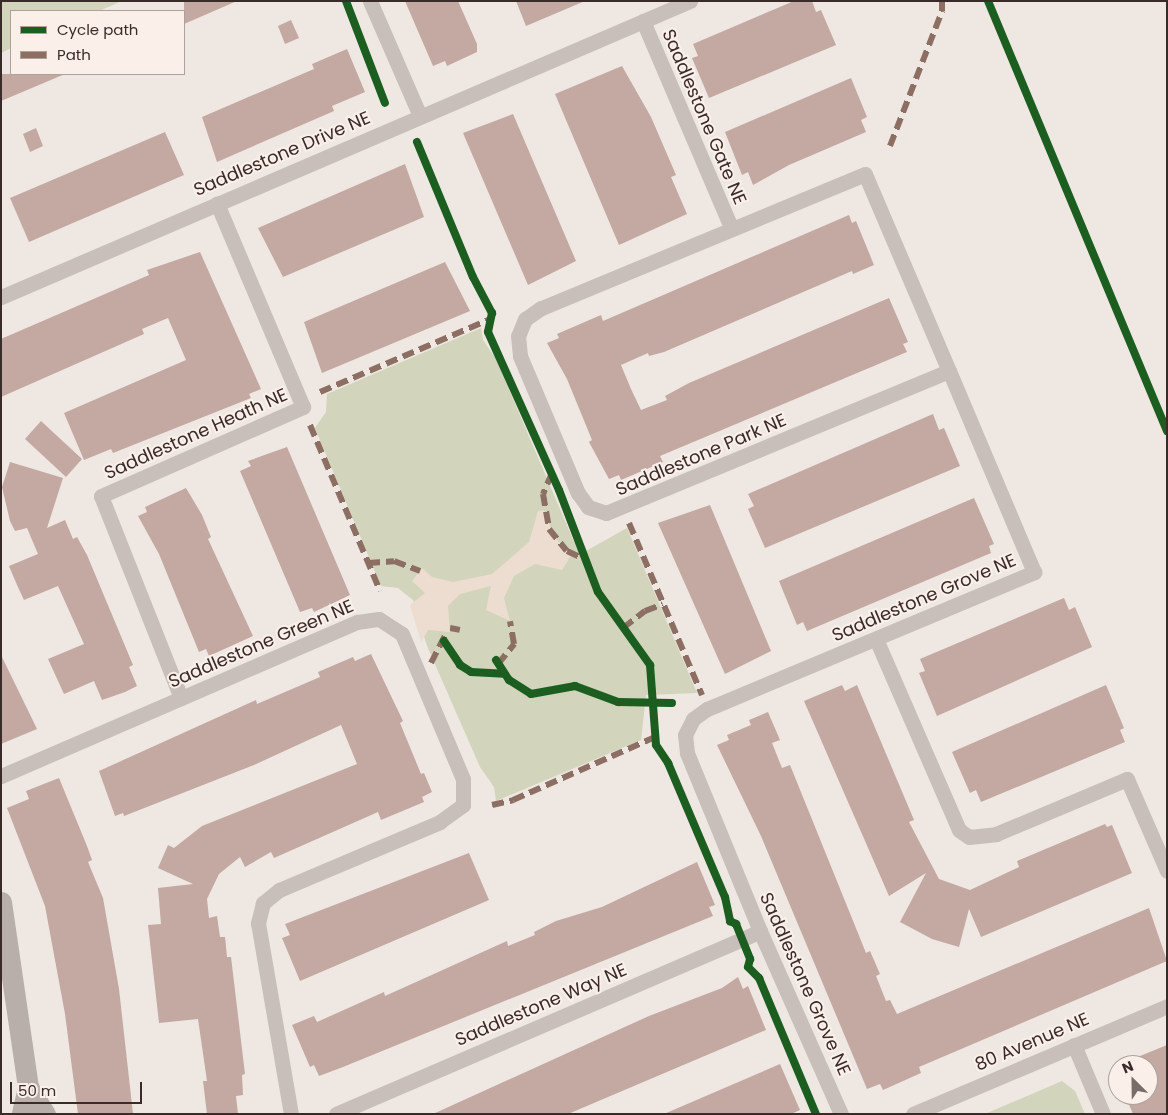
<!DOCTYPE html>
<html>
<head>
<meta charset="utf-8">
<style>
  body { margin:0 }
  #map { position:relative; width:1168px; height:1115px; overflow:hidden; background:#eee7e2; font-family:Poppins,sans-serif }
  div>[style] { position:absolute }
  .green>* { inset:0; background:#d2d4bb }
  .plaza>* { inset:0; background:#edddd0 }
  .building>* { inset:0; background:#c4a8a2 }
  .street>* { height:15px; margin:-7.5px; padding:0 7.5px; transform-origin:7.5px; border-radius:7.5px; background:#c8bfba }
  .secondary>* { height:21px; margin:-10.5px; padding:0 10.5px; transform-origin:10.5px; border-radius:10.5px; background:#b8afab }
  .quiet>* { height:6px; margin-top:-3px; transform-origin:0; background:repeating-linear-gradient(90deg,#8d6e63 0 12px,transparent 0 18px) }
  .cycleway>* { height:8px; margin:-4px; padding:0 4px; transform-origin:4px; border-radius:4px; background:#1b5e20 }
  span { translate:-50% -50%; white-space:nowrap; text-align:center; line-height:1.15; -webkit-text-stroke:4px #fbf0e9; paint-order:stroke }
  .street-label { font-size:18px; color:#392b28 }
  .frame { position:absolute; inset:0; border:2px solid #392b28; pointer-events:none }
  .legend { position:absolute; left:10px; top:10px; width:175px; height:65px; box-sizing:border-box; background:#fbf0e9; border:1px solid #ada19c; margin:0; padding:6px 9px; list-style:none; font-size:15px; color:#392b28 }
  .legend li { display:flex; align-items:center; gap:10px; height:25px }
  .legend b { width:25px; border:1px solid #ada19c }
  .north { position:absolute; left:1108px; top:1055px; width:50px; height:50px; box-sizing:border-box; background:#fbf0e9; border:1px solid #ada19c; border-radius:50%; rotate:337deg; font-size:14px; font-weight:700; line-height:20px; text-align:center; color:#392b28 }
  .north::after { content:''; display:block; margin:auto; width:18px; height:22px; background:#786d69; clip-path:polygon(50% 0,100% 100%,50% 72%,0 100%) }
  .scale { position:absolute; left:10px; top:1082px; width:132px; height:22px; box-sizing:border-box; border:2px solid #392b28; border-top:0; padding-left:6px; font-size:15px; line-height:18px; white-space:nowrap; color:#392b28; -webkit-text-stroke:4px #fbf0e9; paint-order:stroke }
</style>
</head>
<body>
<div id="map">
  <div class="green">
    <i style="clip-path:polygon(1px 1px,122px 1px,99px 11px,11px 11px,11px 48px,1px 53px)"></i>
    <i style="clip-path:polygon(481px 328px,483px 340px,496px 359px,574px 542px,586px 551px,627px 528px,697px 693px,646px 695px,641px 740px,496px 801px,494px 787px,480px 767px,427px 646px,413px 600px,398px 588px,381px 586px,315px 428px,326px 412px,327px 394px)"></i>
    <i style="clip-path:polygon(1062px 1081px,1075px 1091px,1085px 1114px,985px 1114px)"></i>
  </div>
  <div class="plaza">
    <i style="clip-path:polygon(544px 510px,554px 537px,572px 554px,562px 570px,535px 564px,514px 576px,504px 598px,510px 621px,486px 610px,491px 586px,460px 594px,448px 606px,450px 632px,428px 630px,421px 642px,410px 605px,425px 593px,412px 581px,422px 568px,432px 577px,453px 582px,492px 574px,529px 542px,538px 511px)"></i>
  </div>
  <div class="building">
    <i style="clip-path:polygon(184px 1px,237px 1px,184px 24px)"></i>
    <i style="clip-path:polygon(405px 1px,458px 1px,477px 44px,477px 52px,447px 66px,445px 61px,433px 66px)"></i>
    <i style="clip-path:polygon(516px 1px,585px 1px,526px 26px)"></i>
    <i style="clip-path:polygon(794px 1px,812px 1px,816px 12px,821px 10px,836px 45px,709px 98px,692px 58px,698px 56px,693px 44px)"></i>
    <i style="clip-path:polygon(291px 20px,299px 38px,285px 44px,278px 26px)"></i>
    <i style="clip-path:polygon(347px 49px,365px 92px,332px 106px,334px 111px,217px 162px,202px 117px,314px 69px,312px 64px)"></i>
    <i style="clip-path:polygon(622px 66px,651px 117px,676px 175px,671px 177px,687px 214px,619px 245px,555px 94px)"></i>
    <i style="clip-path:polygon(1px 74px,65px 74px,1px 101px)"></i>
    <i style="clip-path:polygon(851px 78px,867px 117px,861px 120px,866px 132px,789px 165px,753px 185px,748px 172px,742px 175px,725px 132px)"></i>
    <i style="clip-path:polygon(513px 114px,576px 261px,528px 285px,463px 133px)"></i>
    <i style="clip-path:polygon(36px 128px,43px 146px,30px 152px,23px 134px)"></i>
    <i style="clip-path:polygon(165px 132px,184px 175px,29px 242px,10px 198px)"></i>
    <i style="clip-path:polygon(405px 164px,424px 217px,283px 277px,258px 228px)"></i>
    <i style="clip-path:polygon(849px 215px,852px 223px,856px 221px,874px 265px,853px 274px,852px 271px,664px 352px,649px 356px,648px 353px,621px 365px,631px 389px,641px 410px,667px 400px,665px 396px,689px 383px,889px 298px,908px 342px,903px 344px,907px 352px,660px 456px,663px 462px,621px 480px,619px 475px,609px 479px,589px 442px,592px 440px,567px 379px,547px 343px,559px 338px,557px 334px,601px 315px,603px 321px)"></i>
    <i style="clip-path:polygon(200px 252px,261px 389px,249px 394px,251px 398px,113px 453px,111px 449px,84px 460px,64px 413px,186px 360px,168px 318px,142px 329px,144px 334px,1px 397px,1px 339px,149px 275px,147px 270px)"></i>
    <i style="clip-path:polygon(445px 262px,470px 311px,322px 373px,304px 322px)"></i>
    <i style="clip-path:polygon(933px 414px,939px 430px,944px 428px,960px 466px,765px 548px,748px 509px,754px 506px,748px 494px)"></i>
    <i style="clip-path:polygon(41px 421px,82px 459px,66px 477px,25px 439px)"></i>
    <i style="clip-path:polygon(287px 447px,350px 595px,314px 612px,312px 608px,300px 612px,240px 471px,251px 466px,248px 461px)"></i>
    <i style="clip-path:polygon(10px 462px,63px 478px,47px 528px,65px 520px,73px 539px,77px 537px,87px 555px,133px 665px,129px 667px,137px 686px,125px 692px,102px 700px,94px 681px,64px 694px,48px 659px,84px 644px,58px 586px,24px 600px,17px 585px,9px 566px,38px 554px,27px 528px,15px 531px,10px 521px,2px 487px)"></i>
    <i style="clip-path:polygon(186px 488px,202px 515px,211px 537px,208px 539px,253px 636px,209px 656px,206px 649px,199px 652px,159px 554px,138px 516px,147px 512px,145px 507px)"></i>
    <i style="clip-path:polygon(974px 498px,994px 544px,989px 546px,991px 553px,807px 631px,803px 622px,797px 625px,779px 581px)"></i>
    <i style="clip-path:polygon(710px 505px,771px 651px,725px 674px,658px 523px)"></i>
    <i style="clip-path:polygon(1064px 598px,1069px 610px,1075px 607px,1092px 647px,937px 716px,919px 673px,925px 671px,920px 659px)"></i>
    <i style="clip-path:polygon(371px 654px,403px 721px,400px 723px,421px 774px,424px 773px,432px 792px,422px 797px,424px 802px,381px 820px,378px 812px,274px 858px,271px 852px,245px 867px,240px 857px,219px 874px,207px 899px,209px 918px,217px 916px,220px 937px,225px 937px,227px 957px,231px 957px,245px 1074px,242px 1075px,243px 1095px,236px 1096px,238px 1114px,207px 1114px,203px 1081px,207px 1081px,198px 1019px,159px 1023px,148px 925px,161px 924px,158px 888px,193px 884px,158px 868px,168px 845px,174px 848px,202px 826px,357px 764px,341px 725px,254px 765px,124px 816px,123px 813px,115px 816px,99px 771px,256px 700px,257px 704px,320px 677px,318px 672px,353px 657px,355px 661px)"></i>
    <i style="clip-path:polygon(1px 655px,37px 729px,1px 744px)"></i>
    <i style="clip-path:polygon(842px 685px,845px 691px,857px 685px,914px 820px,909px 822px,939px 879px,970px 890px,1019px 867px,1017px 861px,1105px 824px,1107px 827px,1112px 825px,1132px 873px,981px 937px,969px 909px,959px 947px,932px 939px,900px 922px,926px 873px,889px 896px,804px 701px)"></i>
    <i style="clip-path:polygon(1106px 685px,1124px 728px,1120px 730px,1125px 742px,981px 802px,976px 790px,970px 793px,952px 752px)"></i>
    <i style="clip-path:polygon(768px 712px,780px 740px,772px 743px,782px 768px,790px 765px,866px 953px,870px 951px,880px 974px,876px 976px,886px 1001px,890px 1000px,897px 1014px,1149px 908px,1167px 961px,919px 1067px,921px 1073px,883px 1090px,880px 1084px,867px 1089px,761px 836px,717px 745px,729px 740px,727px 735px,751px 725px,749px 720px)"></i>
    <i style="clip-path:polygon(59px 778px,87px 846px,92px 860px,88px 862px,103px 898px,119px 989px,133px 1114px,78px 1114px,65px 1014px,45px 906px,7px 808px,29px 799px,26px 791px)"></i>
    <i style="clip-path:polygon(469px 853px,489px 900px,300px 981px,282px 938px,290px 935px,285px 924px)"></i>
    <i style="clip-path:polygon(697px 862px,715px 905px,709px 907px,713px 916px,343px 1067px,319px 1076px,314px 1065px,310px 1067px,292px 1025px,314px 1016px,317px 1022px,384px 992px,385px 996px,507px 941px,508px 946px,535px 935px,534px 932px,556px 921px,602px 907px)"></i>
    <i style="clip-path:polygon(738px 977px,743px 989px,748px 986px,766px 1030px,568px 1114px,433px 1114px,649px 1016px,722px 988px)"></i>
    <i style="clip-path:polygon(1167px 1045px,1167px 1114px,1133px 1114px,1127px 1100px,1148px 1095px,1148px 1065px,1118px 1065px)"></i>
    <i style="clip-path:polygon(780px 1064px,800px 1110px,791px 1114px,664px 1114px)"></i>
  </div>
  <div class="street">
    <i style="left:370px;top:1px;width:125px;rotate:66.5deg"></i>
    <i style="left:643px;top:21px;width:224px;rotate:66.9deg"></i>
    <i style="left:1px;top:297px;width:750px;rotate:-23.25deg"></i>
    <i style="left:876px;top:639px;width:208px;rotate:66.5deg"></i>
    <i style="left:959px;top:830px;width:12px;rotate:35deg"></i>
    <i style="left:969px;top:837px;width:27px;rotate:-6deg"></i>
    <i style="left:996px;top:834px;width:142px;rotate:-22.8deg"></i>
    <i style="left:1127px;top:779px;width:100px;rotate:66.5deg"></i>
    <i style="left:181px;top:698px;width:217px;rotate:-111.6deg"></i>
    <i style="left:101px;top:496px;width:221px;rotate:-23.8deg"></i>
    <i style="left:303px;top:407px;width:221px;rotate:-112.9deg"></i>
    <i style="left:1px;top:776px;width:388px;rotate:-23.4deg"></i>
    <i style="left:357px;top:622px;width:22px;rotate:-8deg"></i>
    <i style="left:379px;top:619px;width:27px;rotate:33deg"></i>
    <i style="left:402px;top:634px;width:157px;rotate:67.2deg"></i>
    <i style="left:463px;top:779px;width:26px;rotate:90deg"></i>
    <i style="left:463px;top:805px;width:29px;rotate:144deg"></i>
    <i style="left:440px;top:822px;width:175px;rotate:157.1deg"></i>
    <i style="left:279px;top:890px;width:21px;rotate:141deg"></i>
    <i style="left:263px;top:903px;width:21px;rotate:104deg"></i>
    <i style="left:258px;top:923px;width:194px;rotate:80.2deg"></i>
    <i style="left:1074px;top:1045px;width:75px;rotate:67.2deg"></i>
    <i style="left:336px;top:1114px;width:462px;rotate:-23.3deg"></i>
    <i style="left:841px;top:1114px;width:200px;rotate:-113.9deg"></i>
    <i style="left:760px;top:931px;width:192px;rotate:-112.3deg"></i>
    <i style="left:687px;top:753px;width:18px;rotate:-96deg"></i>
    <i style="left:685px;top:735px;width:18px;rotate:-63deg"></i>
    <i style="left:693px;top:719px;width:17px;rotate:-36deg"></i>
    <i style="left:707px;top:709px;width:355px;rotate:-22.7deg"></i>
    <i style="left:1034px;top:572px;width:218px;rotate:-112.9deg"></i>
    <i style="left:949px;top:371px;width:214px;rotate:-113.1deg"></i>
    <i style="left:865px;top:174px;width:351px;rotate:157.5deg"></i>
    <i style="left:541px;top:308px;width:19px;rotate:145deg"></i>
    <i style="left:525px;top:319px;width:18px;rotate:112deg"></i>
    <i style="left:518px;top:336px;width:20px;rotate:84deg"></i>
    <i style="left:520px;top:356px;width:149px;rotate:67.1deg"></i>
    <i style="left:578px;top:493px;width:17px;rotate:54deg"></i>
    <i style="left:588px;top:507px;width:19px;rotate:18deg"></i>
    <i style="left:606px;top:513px;width:371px;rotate:-22.5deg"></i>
    <i style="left:913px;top:1114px;width:276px;rotate:-23deg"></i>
  </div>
  <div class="secondary">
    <i style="left:1px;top:902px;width:187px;rotate:81.7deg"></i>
    <i style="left:28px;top:1087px;width:28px;rotate:103deg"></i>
    <i style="left:28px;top:1087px;width:32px;rotate:58deg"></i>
  </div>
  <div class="quiet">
    <i style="left:890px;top:146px;width:145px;rotate:-68.9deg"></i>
    <i style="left:942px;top:11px;width:10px;rotate:-90deg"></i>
    <i style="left:320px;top:392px;width:183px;rotate:-23.2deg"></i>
    <i style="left:310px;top:425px;width:180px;rotate:67.1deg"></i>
    <i style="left:552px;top:473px;width:23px;rotate:113deg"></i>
    <i style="left:543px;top:494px;width:36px;rotate:80deg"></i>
    <i style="left:549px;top:529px;width:28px;rotate:51deg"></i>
    <i style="left:567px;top:551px;width:19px;rotate:25deg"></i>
    <i style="left:629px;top:523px;width:187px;rotate:67deg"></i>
    <i style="left:368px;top:563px;width:26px;rotate:-4deg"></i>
    <i style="left:394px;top:561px;width:28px;rotate:21deg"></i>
    <i style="left:450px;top:628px;width:10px;rotate:11deg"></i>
    <i style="left:623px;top:628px;width:28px;rotate:-38deg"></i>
    <i style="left:645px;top:611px;width:19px;rotate:-21deg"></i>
    <i style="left:431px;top:663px;width:34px;rotate:-63deg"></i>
    <i style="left:498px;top:664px;width:26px;rotate:-51deg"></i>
    <i style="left:514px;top:644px;width:23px;rotate:-100deg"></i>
    <i style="left:492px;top:805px;width:22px;rotate:-13deg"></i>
    <i style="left:513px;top:800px;width:153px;rotate:-23.9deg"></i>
  </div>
  <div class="cycleway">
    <i style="left:346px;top:1px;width:109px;rotate:69.1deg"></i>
    <i style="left:988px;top:1px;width:466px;rotate:67.4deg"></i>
    <i style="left:417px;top:142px;width:146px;rotate:67.5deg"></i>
    <i style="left:473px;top:277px;width:41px;rotate:62.2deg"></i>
    <i style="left:492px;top:313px;width:19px;rotate:102deg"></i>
    <i style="left:488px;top:332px;width:173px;rotate:65.8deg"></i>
    <i style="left:559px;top:490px;width:109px;rotate:69.1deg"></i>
    <i style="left:598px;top:592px;width:90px;rotate:54.5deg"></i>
    <i style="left:650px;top:665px;width:80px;rotate:85.7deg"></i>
    <i style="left:656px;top:745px;width:22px;rotate:56deg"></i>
    <i style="left:668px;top:763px;width:146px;rotate:67deg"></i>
    <i style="left:725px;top:897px;width:25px;rotate:78deg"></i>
    <i style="left:730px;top:921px;width:7px;rotate:27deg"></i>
    <i style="left:736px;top:924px;width:38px;rotate:68deg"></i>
    <i style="left:750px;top:959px;width:8px;rotate:104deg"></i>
    <i style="left:748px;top:967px;width:16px;rotate:45deg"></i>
    <i style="left:759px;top:978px;width:147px;rotate:67.3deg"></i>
    <i style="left:444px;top:641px;width:29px;rotate:56deg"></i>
    <i style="left:460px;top:665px;width:13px;rotate:32deg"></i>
    <i style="left:471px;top:672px;width:33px;rotate:3deg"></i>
    <i style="left:496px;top:660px;width:24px;rotate:57deg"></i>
    <i style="left:509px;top:680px;width:26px;rotate:32deg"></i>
    <i style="left:531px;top:694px;width:45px;rotate:-10.3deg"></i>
    <i style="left:575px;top:686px;width:46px;rotate:20.4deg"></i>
    <i style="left:618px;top:702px;width:54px;rotate:1.1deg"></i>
  </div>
  <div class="street-label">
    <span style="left:704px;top:117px;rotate:67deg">Saddlestone Gate NE</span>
    <span style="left:282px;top:154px;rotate:-23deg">Saddlestone Drive NE</span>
    <span style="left:196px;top:434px;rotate:-24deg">Saddlestone Heath NE</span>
    <span style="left:701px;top:455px;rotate:-23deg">Saddlestone Park NE</span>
    <span style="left:924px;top:598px;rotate:-23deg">Saddlestone Grove NE</span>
    <span style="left:261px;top:644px;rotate:-23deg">Saddlestone Green NE</span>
    <span style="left:805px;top:984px;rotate:66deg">Saddlestone Grove NE</span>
    <span style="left:541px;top:1005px;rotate:-23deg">Saddlestone Way NE</span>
    <span style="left:1032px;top:1042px;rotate:-23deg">80 Avenue NE</span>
  </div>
  <div class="frame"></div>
  <ul class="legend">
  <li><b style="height:6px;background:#1b5e20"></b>Cycle path</li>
  <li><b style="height:6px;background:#8d6e63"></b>Path</li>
  </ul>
  <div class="north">N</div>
  <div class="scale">50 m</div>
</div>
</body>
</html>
